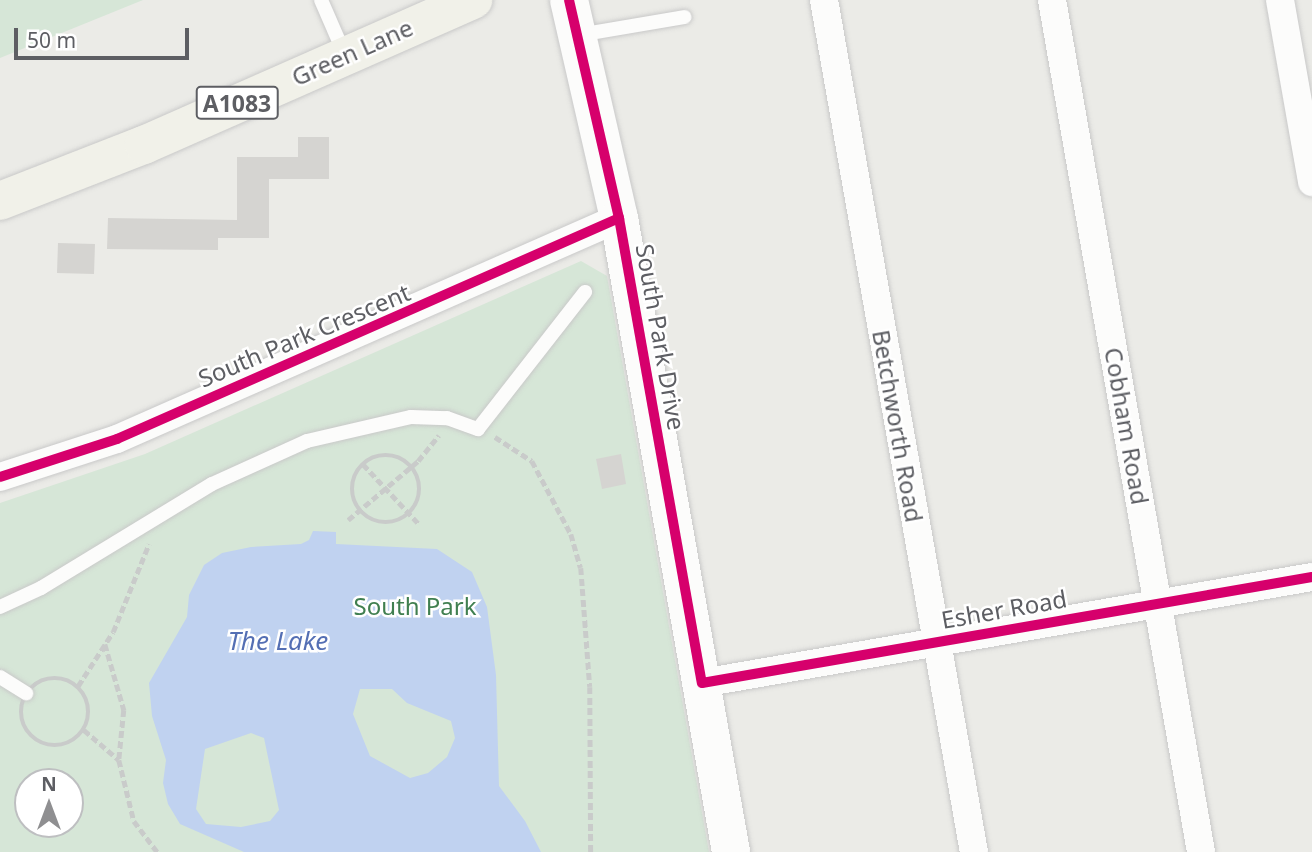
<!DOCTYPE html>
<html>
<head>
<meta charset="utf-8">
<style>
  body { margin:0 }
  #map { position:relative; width:1312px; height:852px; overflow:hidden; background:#ebebe7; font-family:"Noto Sans",sans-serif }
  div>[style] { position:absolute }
  .green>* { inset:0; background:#d6e6d7 }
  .water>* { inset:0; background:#c0d2f0 }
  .building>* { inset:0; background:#d5d4d1 }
  .path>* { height:4.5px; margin-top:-2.25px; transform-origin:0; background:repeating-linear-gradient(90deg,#c9cbca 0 7px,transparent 0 10.5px) }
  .path>.ring { margin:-2.25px; padding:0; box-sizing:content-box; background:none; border:4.5px solid #c9cbca; border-radius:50% }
  .roads { filter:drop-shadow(0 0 2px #c9c9c9) drop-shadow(0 0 2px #c9c9c9) }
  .lane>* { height:14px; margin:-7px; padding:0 7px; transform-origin:7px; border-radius:7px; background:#fcfcfb }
  .street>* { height:28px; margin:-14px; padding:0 14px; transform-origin:14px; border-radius:14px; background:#fcfcfb }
  .secondary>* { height:38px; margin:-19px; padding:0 19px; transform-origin:19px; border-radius:19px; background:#fcfcfb }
  .primary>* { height:38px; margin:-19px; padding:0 19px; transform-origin:19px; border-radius:19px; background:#f1f1e9 }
  .cycleway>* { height:10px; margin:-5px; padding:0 5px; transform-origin:5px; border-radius:5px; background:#d6006c }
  span { translate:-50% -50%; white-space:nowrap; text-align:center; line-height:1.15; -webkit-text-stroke:5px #fff; paint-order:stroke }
  .shield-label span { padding:2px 5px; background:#fff; border:2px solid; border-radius:5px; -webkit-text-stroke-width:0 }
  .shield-label { font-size:23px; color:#5d5e63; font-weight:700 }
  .street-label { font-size:24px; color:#5d5e63 }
  .park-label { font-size:24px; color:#407f50 }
  .water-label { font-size:26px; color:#546fb4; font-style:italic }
  .north { position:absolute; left:14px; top:768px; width:70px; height:70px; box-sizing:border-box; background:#fff; border:2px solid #bebfc1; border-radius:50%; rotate:0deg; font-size:19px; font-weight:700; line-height:28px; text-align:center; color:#5d5e63 }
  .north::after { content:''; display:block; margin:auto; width:24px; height:32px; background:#8f8f91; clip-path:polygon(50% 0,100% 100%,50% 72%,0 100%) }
  .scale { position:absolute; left:14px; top:28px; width:175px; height:32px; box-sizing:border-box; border:4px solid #5d5e63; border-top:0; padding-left:9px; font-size:21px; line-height:24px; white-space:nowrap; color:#5d5e63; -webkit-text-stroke:5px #fff; paint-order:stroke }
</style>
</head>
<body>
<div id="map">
  <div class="green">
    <i style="clip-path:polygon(0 0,143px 0,0 58px)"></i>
    <i style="clip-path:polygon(evenodd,581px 261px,607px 276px,709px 852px,0 852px,0 503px,145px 454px,581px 261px,28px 782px,70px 782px,70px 824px,28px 824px,28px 782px)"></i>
  </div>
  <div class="water">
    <i style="clip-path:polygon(evenodd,313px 531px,336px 532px,336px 544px,437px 549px,472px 572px,487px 607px,496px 675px,499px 786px,525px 821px,541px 852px,244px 852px,180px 824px,168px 804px,163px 783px,166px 760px,152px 716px,149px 683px,187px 617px,189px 595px,204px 565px,222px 553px,251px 547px,301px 544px,309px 540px,313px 531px,360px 689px,392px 689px,407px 703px,451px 721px,455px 738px,447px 757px,428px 773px,410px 778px,370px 756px,353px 714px,360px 689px,313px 531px,251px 733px,264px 738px,279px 810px,270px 821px,241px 827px,206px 824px,196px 809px,205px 749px,251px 733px)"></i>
  </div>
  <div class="building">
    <i style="clip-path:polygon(298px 137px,329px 137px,329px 179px,269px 179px,269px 238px,218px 238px,218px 250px,107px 249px,108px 218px,237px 220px,237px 157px,298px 157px)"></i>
    <i style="clip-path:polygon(58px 243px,95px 244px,94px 274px,57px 273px)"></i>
    <i style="clip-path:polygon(621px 454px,626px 484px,602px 489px,596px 459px)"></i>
  </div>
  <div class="path">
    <i style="left:495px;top:437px;width:44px;rotate:33deg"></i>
    <i style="left:532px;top:461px;width:83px;rotate:61.9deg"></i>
    <i style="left:571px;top:534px;width:35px;rotate:74deg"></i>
    <i style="left:581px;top:568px;width:119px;rotate:85.7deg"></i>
    <i style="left:590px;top:687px;width:165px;rotate:89.7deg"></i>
    <i class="ring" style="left:352px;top:455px;width:63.5px;height:63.5px"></i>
    <i style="left:363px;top:464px;width:82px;rotate:47deg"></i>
    <i style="left:348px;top:520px;width:92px;rotate:-40.1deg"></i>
    <i style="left:418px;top:461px;width:33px;rotate:-51deg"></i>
    <i style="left:105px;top:644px;width:69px;rotate:73.9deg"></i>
    <i style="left:124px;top:710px;width:50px;rotate:95.7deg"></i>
    <i class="ring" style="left:21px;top:678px;width:63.5px;height:63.5px"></i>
    <i style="left:78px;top:686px;width:64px;rotate:-57.1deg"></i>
    <i style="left:113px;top:632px;width:95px;rotate:-67.8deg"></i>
    <i style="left:84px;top:730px;width:46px;rotate:40.6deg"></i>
    <i style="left:119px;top:760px;width:63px;rotate:76.2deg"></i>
    <i style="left:134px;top:821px;width:39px;rotate:53deg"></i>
  </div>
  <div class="roads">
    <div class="lane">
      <i style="left:321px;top:0;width:58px;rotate:66.5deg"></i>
      <i style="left:579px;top:35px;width:107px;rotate:-9.7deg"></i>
      <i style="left:0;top:607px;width:45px;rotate:-24.9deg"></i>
      <i style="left:41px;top:588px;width:200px;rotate:-31.3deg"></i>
      <i style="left:212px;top:484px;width:104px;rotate:-24.4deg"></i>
      <i style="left:307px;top:441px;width:107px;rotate:-13deg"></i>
      <i style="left:411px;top:417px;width:36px;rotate:2deg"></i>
      <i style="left:447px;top:418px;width:33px;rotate:20deg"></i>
      <i style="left:478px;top:429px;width:174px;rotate:-52deg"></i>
      <i style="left:0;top:677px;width:31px;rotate:32deg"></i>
    </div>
    <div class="street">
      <i style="left:824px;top:0;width:865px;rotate:80.02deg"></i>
      <i style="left:1052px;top:0;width:865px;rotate:80.08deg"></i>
      <i style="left:1280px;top:0;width:185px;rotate:80deg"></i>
      <i style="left:0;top:477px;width:123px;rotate:-18deg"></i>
      <i style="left:117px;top:439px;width:548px;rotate:-23.76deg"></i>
      <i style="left:702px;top:683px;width:619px;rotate:-9.86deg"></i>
    </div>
    <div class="secondary">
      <i style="left:569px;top:0;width:224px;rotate:77.1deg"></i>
      <i style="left:619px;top:218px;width:644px;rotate:79.98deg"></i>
    </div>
    <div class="primary">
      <i style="left:0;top:201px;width:155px;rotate:-21.3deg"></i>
      <i style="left:144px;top:145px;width:360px;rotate:-23.8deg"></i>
    </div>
  </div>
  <div class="cycleway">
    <i style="left:569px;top:0;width:224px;rotate:77.1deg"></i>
    <i style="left:619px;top:218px;width:472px;rotate:79.9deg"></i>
    <i style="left:702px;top:683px;width:619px;rotate:-9.86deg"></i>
    <i style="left:0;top:477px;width:123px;rotate:-18deg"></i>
    <i style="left:117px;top:439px;width:548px;rotate:-23.76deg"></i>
  </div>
  <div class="shield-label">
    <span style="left:237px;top:103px">A1083</span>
  </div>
  <div class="street-label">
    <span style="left:352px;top:52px;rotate:-24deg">Green Lane</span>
    <span style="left:304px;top:335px;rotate:-23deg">South Park Crescent</span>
    <span style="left:661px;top:337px;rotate:80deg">South Park Drive</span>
    <span style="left:898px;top:426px;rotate:80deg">Betchworth Road</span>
    <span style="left:1127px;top:426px;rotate:80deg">Cobham Road</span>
    <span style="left:1004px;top:609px;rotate:-10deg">Esher Road</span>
  </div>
  <div class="park-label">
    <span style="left:415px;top:606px">South Park</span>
  </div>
  <div class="water-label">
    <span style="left:278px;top:641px">The Lake</span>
  </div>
  <div class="north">N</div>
  <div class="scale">50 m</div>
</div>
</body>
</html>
